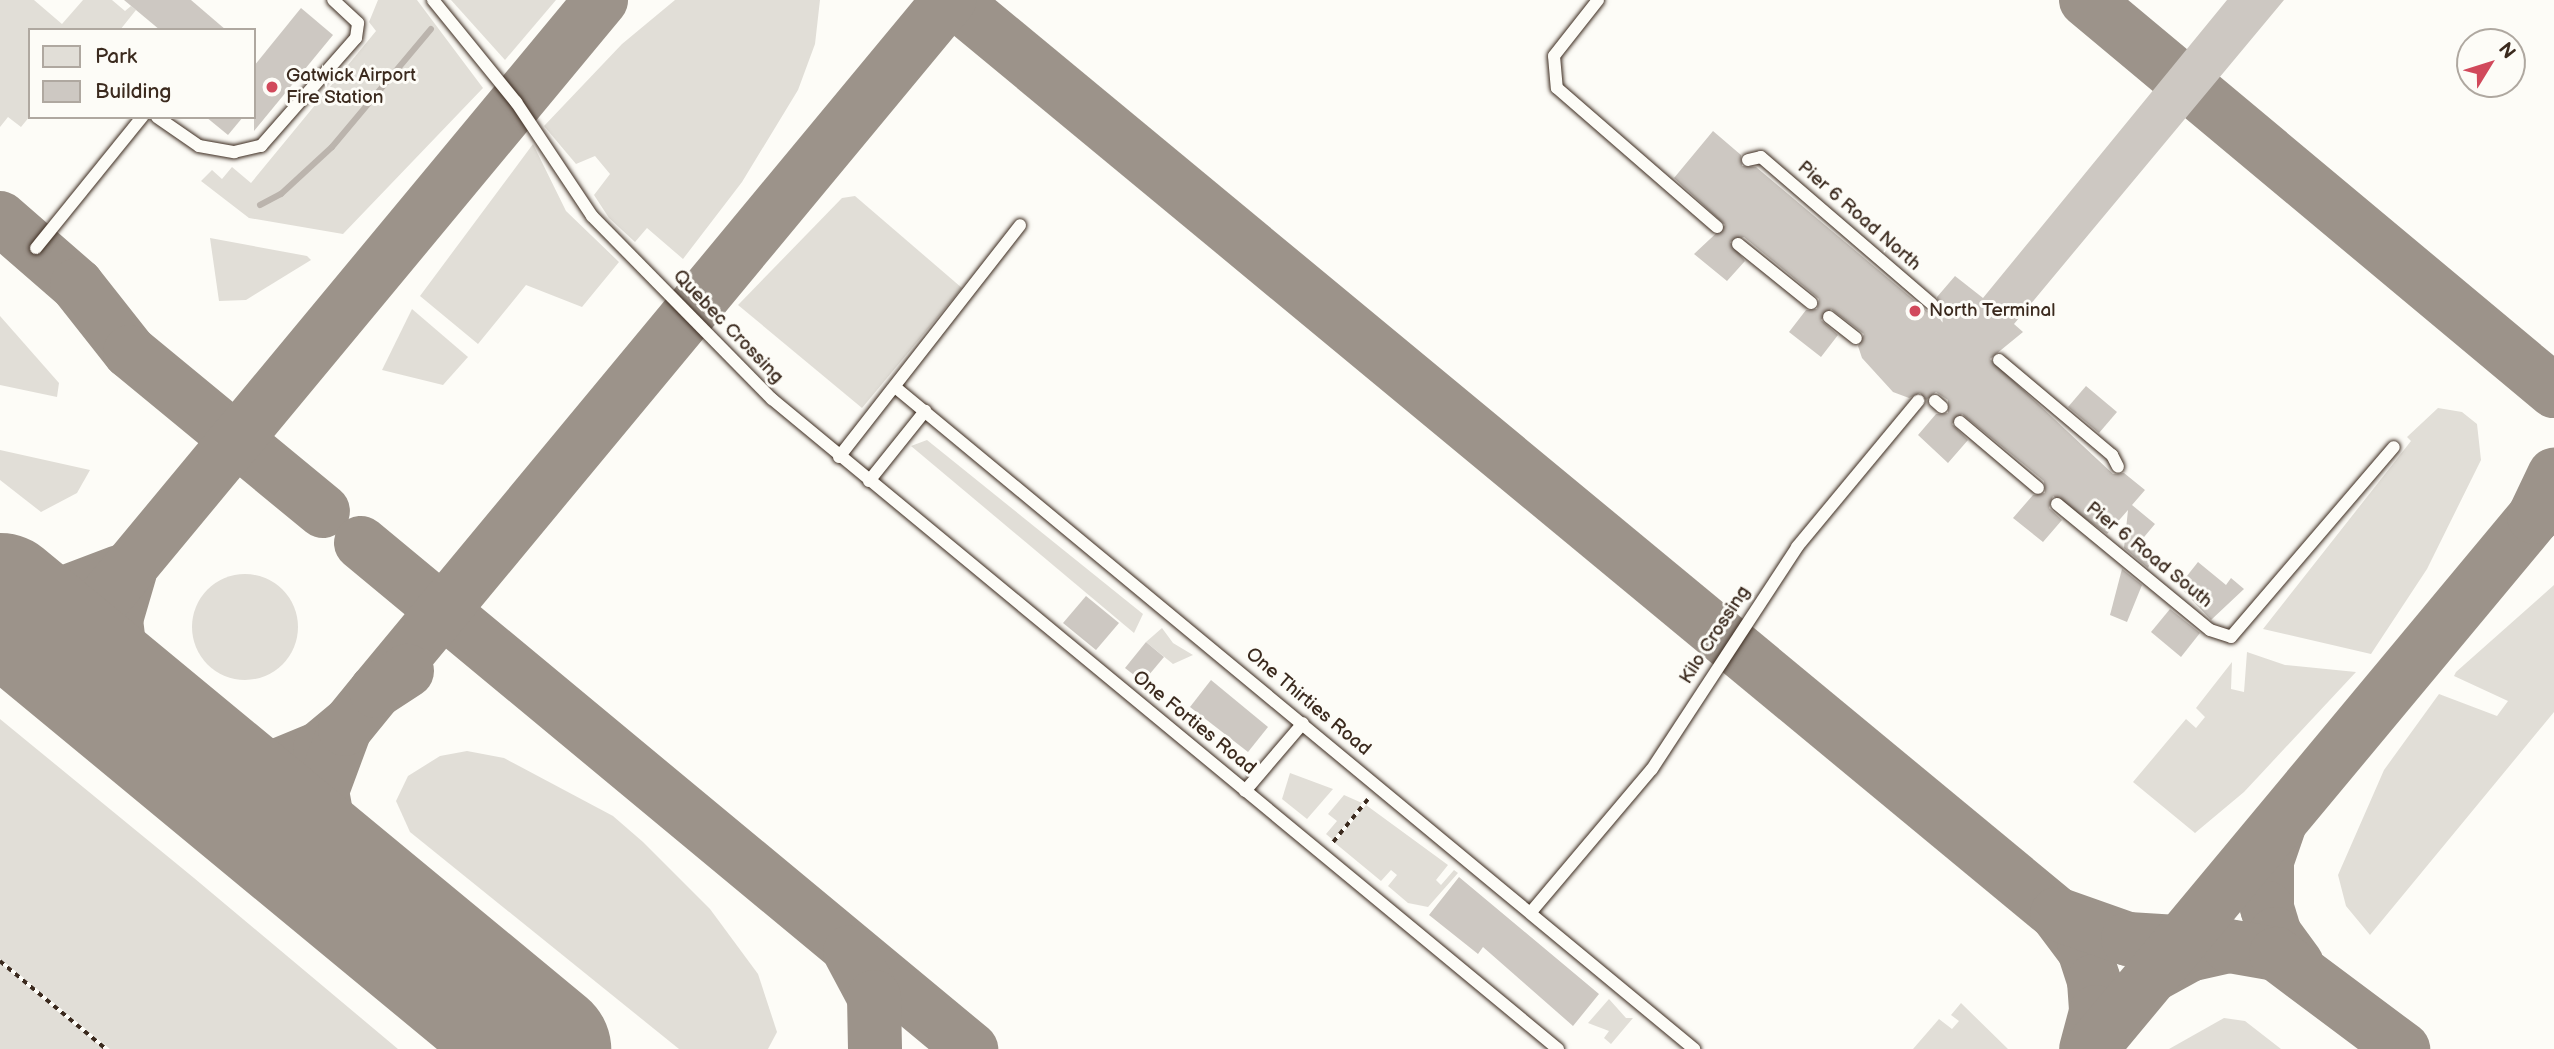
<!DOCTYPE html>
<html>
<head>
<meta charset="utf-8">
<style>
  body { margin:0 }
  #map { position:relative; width:2554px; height:1049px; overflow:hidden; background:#fdfcf7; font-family:"Balsamiq Sans",sans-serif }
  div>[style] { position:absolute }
  .green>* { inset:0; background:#e1ded7 }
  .round { border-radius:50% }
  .stream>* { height:6px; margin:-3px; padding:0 3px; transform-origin:3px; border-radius:3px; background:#bbb4ad }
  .taxiway>* { height:54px; margin:-27px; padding:0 27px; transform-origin:27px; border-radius:27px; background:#9c938a }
  .runway>* { height:135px; margin:-67.5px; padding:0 67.5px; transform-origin:67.5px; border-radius:67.5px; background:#9c938a }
  .building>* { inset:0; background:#cdc8c2 }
  .path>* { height:3.5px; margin-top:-1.75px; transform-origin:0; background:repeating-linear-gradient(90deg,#3b2a1e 0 5px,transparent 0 10px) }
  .roads { filter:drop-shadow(0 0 2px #3b2a1e) drop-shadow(0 0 2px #3b2a1e) }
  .service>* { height:12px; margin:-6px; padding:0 6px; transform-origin:6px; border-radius:6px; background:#fdfcf7 }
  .dots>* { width:19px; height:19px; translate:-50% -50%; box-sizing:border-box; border:4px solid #fdfcf7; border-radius:50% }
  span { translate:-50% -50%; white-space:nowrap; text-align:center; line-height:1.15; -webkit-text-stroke:6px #fdfcf7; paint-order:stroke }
  .poi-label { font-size:19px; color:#3b2a1e }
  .left { translate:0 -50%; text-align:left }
  .street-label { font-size:19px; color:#3b2a1e }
  .legend { position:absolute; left:28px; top:28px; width:228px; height:91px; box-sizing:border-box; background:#fdfcf7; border:2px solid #afa8a0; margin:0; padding:9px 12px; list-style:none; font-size:21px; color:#3b2a1e }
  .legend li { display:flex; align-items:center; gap:14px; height:35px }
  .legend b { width:35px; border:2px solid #afa8a0 }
  .north { position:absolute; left:2456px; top:28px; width:70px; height:70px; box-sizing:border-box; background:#fdfcf7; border:2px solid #afa8a0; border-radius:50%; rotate:52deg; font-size:19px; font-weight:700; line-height:28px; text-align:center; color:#3b2a1e }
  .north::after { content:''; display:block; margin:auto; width:24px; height:32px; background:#d1495b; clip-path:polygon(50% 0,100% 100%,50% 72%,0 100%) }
</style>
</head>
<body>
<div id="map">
  <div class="green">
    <i style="clip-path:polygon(0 0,34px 0,62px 24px,83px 0,112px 0,125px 11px,131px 6px,136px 10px,120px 30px,30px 30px,30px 116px,21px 127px,8px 117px,0 127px)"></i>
    <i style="clip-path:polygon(378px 0,417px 0,483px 88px,343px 234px,249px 218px,201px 181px,212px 170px,222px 179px,232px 167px,251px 183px,376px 31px,369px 22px)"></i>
    <i style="clip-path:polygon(451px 0,556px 0,505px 60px)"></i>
    <i style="clip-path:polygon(675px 0,820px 0,815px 44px,798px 90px,742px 182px,683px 259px,647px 228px,635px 242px,609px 218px,594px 195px,610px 174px,595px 156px,576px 164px,544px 126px,622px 44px)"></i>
    <i style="clip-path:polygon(533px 144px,566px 211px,619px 262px,582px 307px,526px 285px,478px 344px,420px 296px)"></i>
    <i style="clip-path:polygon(855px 196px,962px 288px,862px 408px,738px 305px,842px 198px)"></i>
    <i style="clip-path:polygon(210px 238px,307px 256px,311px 260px,246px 300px,219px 301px)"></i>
    <i style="clip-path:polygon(412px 309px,468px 357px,443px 385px,382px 370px)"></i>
    <i style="clip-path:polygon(0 316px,59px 383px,57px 397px,0 385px)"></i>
    <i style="clip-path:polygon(2438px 408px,2462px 412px,2477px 424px,2481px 460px,2427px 569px,2371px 654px,2263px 629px,2411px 441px,2407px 437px)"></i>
    <i style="clip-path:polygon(927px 440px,1143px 614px,1134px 633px,911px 446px)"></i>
    <i style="clip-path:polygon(0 450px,90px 470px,77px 493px,41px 512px,0 480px)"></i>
    <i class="round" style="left:192px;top:574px;width:106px;height:106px"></i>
    <i style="clip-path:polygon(2554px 585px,2554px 712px,2370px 935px,2346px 906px,2338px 875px,2384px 770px,2439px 694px,2497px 716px,2508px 701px,2454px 676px,2456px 672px)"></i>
    <i style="clip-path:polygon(1162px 628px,1173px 643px,1193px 655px,1173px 664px,1146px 642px)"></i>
    <i style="clip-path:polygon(2247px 652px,2285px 665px,2356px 672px,2244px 792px,2195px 833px,2133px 782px,2186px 719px,2196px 728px,2205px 717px,2196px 708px,2232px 662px,2231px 689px,2244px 692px)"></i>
    <i style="clip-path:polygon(0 719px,194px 878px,398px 1049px,110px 1049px,8px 965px,0 959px)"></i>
    <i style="clip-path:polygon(467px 751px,504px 758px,613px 816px,643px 842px,710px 909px,758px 974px,777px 1032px,768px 1049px,679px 1049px,410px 832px,396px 801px,408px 776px,440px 756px)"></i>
    <i style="clip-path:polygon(1290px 773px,1333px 789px,1307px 819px,1282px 799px)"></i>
    <i style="clip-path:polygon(1344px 795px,1362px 803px,1333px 840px,1326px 834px,1337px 821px,1328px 814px)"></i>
    <i style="clip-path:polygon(1366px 805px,1448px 865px,1436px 880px,1441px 885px,1454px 870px,1458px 873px,1428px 907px,1408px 903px,1388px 886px,1397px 875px,1391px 870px,1381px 881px,1335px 843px)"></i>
    <i style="clip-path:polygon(0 963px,40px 997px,104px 1049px,0 1049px)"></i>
    <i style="clip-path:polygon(1609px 999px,1626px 1018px,1633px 1018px,1611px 1044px,1604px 1038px,1609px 1031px,1588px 1023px)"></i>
    <i style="clip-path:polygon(1961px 1003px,2008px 1049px,1913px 1049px,1939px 1019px,1952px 1029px,1959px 1021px,1951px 1015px)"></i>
    <i style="clip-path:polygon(2224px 1018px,2245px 1021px,2281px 1049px,2169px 1049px)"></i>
  </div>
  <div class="stream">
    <i style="left:260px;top:205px;width:24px;rotate:-28deg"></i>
    <i style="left:281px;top:194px;width:69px;rotate:-42.7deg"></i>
    <i style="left:332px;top:147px;width:154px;rotate:-50deg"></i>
  </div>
  <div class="taxiway">
    <i style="left:953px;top:0;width:1433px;rotate:39.62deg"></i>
    <i style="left:2057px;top:914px;width:45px;rotate:53.1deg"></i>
    <i style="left:2084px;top:950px;width:33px;rotate:72deg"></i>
    <i style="left:2094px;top:981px;width:31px;rotate:86deg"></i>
    <i style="left:2096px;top:1012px;width:38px;rotate:105deg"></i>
    <i style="left:2086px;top:0;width:610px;rotate:39.88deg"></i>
    <i style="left:0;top:218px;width:102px;rotate:41deg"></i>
    <i style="left:77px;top:285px;width:85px;rotate:51.7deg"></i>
    <i style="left:130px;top:352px;width:250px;rotate:39.5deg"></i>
    <i style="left:361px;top:543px;width:793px;rotate:39.68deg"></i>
    <i style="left:130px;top:572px;width:50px;rotate:106.3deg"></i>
    <i style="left:116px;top:620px;width:58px;rotate:83.1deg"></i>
    <i style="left:123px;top:678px;width:43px;rotate:62.2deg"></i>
    <i style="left:143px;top:716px;width:65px;rotate:36.9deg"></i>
    <i style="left:195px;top:755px;width:47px;rotate:16.1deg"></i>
    <i style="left:240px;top:768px;width:39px;rotate:-4deg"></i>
    <i style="left:279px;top:765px;width:44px;rotate:-22.5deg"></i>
    <i style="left:320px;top:748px;width:38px;rotate:-40deg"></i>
    <i style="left:0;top:590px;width:56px;rotate:6.1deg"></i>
    <i style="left:56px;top:596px;width:67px;rotate:-20.9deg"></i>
    <i style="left:0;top:650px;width:46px;rotate:-8.8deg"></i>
    <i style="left:45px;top:643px;width:59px;rotate:-33.1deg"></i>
    <i style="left:94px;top:611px;width:794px;rotate:-50.31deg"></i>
    <i style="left:1px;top:654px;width:92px;rotate:14.5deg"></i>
    <i style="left:90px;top:677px;width:66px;rotate:36.3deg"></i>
    <i style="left:376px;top:691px;width:898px;rotate:-50.33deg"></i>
    <i style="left:2279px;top:826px;width:37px;rotate:109deg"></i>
    <i style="left:2267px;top:861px;width:47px;rotate:90deg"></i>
    <i style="left:2267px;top:908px;width:27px;rotate:73deg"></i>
    <i style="left:2275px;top:934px;width:37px;rotate:54deg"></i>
    <i style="left:376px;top:910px;width:63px;rotate:-130.5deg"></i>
    <i style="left:335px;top:862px;width:72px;rotate:-100.4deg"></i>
    <i style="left:322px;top:791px;width:66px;rotate:-69.6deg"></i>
    <i style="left:345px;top:729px;width:49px;rotate:-50.8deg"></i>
    <i style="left:376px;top:691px;width:37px;rotate:-33deg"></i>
    <i style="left:2057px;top:914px;width:75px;rotate:19.4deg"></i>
    <i style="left:2128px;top:939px;width:81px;rotate:3.5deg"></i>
    <i style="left:850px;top:952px;width:51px;rotate:61.9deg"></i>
    <i style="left:874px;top:997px;width:52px;rotate:88.9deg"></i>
    <i style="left:2157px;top:973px;width:37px;rotate:-29deg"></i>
    <i style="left:2189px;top:955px;width:41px;rotate:-12.7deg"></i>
    <i style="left:2229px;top:946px;width:48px;rotate:9.7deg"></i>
    <i style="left:2276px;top:954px;width:159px;rotate:36.8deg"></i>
    <i style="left:2091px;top:1049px;width:692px;rotate:-50.22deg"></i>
    <i style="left:2534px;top:517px;width:47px;rotate:-64.5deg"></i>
  </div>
  <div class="runway">
    <i style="left:0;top:600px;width:705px;rotate:39.59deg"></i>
  </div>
  <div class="building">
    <i style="clip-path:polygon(124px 0,191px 0,226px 30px,160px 30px)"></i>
    <i style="clip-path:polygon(2227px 0,2284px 0,2014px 324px,2023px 332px,1990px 359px,2113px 474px,2124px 473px,2145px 490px,2132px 505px,2155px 524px,2139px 543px,2154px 555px,2148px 568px,2124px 548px,2128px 510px,2107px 534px,2053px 496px,2049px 508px,2062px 520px,2043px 542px,2013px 518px,2033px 495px,2045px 493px,2044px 481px,1962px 414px,1952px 424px,1968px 440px,1948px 463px,1918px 435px,1936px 414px,1948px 413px,1948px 400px,1936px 392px,1926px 400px,1920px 393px,1909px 398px,1893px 392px,1862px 358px,1858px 346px,1864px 334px,1831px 309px,1821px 320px,1838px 335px,1821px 357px,1789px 332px,1806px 310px,1817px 309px,1819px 299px,1744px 237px,1730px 242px,1745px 261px,1727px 281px,1694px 254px,1725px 225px,1674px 178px,1713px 131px,1741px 155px,1742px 166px,1756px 167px,1927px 311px,1939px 309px,1937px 297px,1955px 276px,1983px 298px)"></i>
    <i style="clip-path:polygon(301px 8px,333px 35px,254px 131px,254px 66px)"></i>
    <i style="clip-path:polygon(206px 117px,243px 117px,228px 135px)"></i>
    <i style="clip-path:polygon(2086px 386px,2117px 412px,2099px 433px,2068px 407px)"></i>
    <i style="clip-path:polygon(2198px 562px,2226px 585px,2231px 578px,2244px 589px,2211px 620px,2179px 586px)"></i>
    <i style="clip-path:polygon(2122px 569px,2142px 585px,2127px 622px,2110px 615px)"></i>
    <i style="clip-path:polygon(1086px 596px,1119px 623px,1096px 650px,1063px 623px)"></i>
    <i style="clip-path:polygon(2170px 609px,2200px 633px,2181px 657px,2151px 632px)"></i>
    <i style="clip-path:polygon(1146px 642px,1164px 657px,1143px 682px,1125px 668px)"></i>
    <i style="clip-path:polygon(1211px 680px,1268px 727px,1248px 752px,1190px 707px)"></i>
    <i style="clip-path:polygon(1459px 877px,1599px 994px,1573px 1026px,1483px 947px,1478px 954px,1429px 915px)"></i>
  </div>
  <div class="path">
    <i style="left:1333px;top:842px;width:55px;rotate:-50.9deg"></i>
    <i style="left:0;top:961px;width:138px;rotate:39.7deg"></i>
  </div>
  <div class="roads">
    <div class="service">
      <i style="left:433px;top:0;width:132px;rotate:50.9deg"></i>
      <i style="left:516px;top:102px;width:137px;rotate:56.3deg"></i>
      <i style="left:592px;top:216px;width:257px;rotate:45.5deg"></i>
      <i style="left:772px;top:399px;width:1020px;rotate:39.59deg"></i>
      <i style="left:1598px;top:0;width:71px;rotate:128.2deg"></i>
      <i style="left:1554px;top:56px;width:32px;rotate:85deg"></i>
      <i style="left:1557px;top:88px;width:212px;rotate:41deg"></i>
      <i style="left:157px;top:117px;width:51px;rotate:34.6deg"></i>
      <i style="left:199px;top:146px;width:36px;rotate:10deg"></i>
      <i style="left:234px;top:152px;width:28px;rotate:-13deg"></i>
      <i style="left:261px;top:146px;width:144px;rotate:-48.7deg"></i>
      <i style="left:356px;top:38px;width:15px;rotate:-82deg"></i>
      <i style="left:358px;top:23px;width:34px;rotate:-137deg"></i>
      <i style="left:1748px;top:160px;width:13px;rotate:-13deg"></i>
      <i style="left:1761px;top:157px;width:225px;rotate:40.7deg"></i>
      <i style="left:1738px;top:244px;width:94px;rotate:38.9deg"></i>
      <i style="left:36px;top:248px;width:169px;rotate:-51deg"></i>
      <i style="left:1829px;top:317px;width:34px;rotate:38deg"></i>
      <i style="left:1999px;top:360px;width:148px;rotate:40.1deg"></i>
      <i style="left:2112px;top:455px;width:13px;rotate:63deg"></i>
      <i style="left:895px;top:387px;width:1038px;rotate:39.64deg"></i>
      <i style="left:1935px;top:401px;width:9px;rotate:41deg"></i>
      <i style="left:1960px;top:422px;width:102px;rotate:40.2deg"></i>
      <i style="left:839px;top:457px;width:294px;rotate:-52deg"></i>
      <i style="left:869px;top:481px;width:90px;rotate:-51.3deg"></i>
      <i style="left:2057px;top:504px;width:198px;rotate:39.5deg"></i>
      <i style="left:2210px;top:630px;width:22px;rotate:18deg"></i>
      <i style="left:2231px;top:637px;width:250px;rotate:-49.4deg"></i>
      <i style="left:1245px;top:791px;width:89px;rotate:-49.5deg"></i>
      <i style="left:1531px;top:912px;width:187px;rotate:-49.8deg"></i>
      <i style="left:1652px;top:769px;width:265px;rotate:-56.8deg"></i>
      <i style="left:1797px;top:547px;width:190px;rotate:-50.3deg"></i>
    </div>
  </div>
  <div class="dots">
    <i style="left:272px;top:87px;background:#d1495b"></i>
    <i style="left:1915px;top:311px;background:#d1495b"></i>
  </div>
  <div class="poi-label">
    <span class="left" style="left:286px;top:87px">Gatwick Airport<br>Fire Station</span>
    <span class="left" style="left:1929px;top:311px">North Terminal</span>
  </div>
  <div class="street-label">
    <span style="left:1859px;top:216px;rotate:41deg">Pier 6 Road North</span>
    <span style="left:728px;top:327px;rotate:46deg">Quebec Crossing</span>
    <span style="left:2149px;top:555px;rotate:39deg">Pier 6 Road South</span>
    <span style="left:1715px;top:635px;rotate:-57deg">Kilo Crossing</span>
    <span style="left:1308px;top:702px;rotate:40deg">One Thirties Road</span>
    <span style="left:1194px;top:723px;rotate:39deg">One Forties Road</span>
  </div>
  <ul class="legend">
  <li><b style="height:19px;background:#e1ded7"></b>Park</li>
  <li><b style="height:19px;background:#cdc8c2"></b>Building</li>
  </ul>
  <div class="north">N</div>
</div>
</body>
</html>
